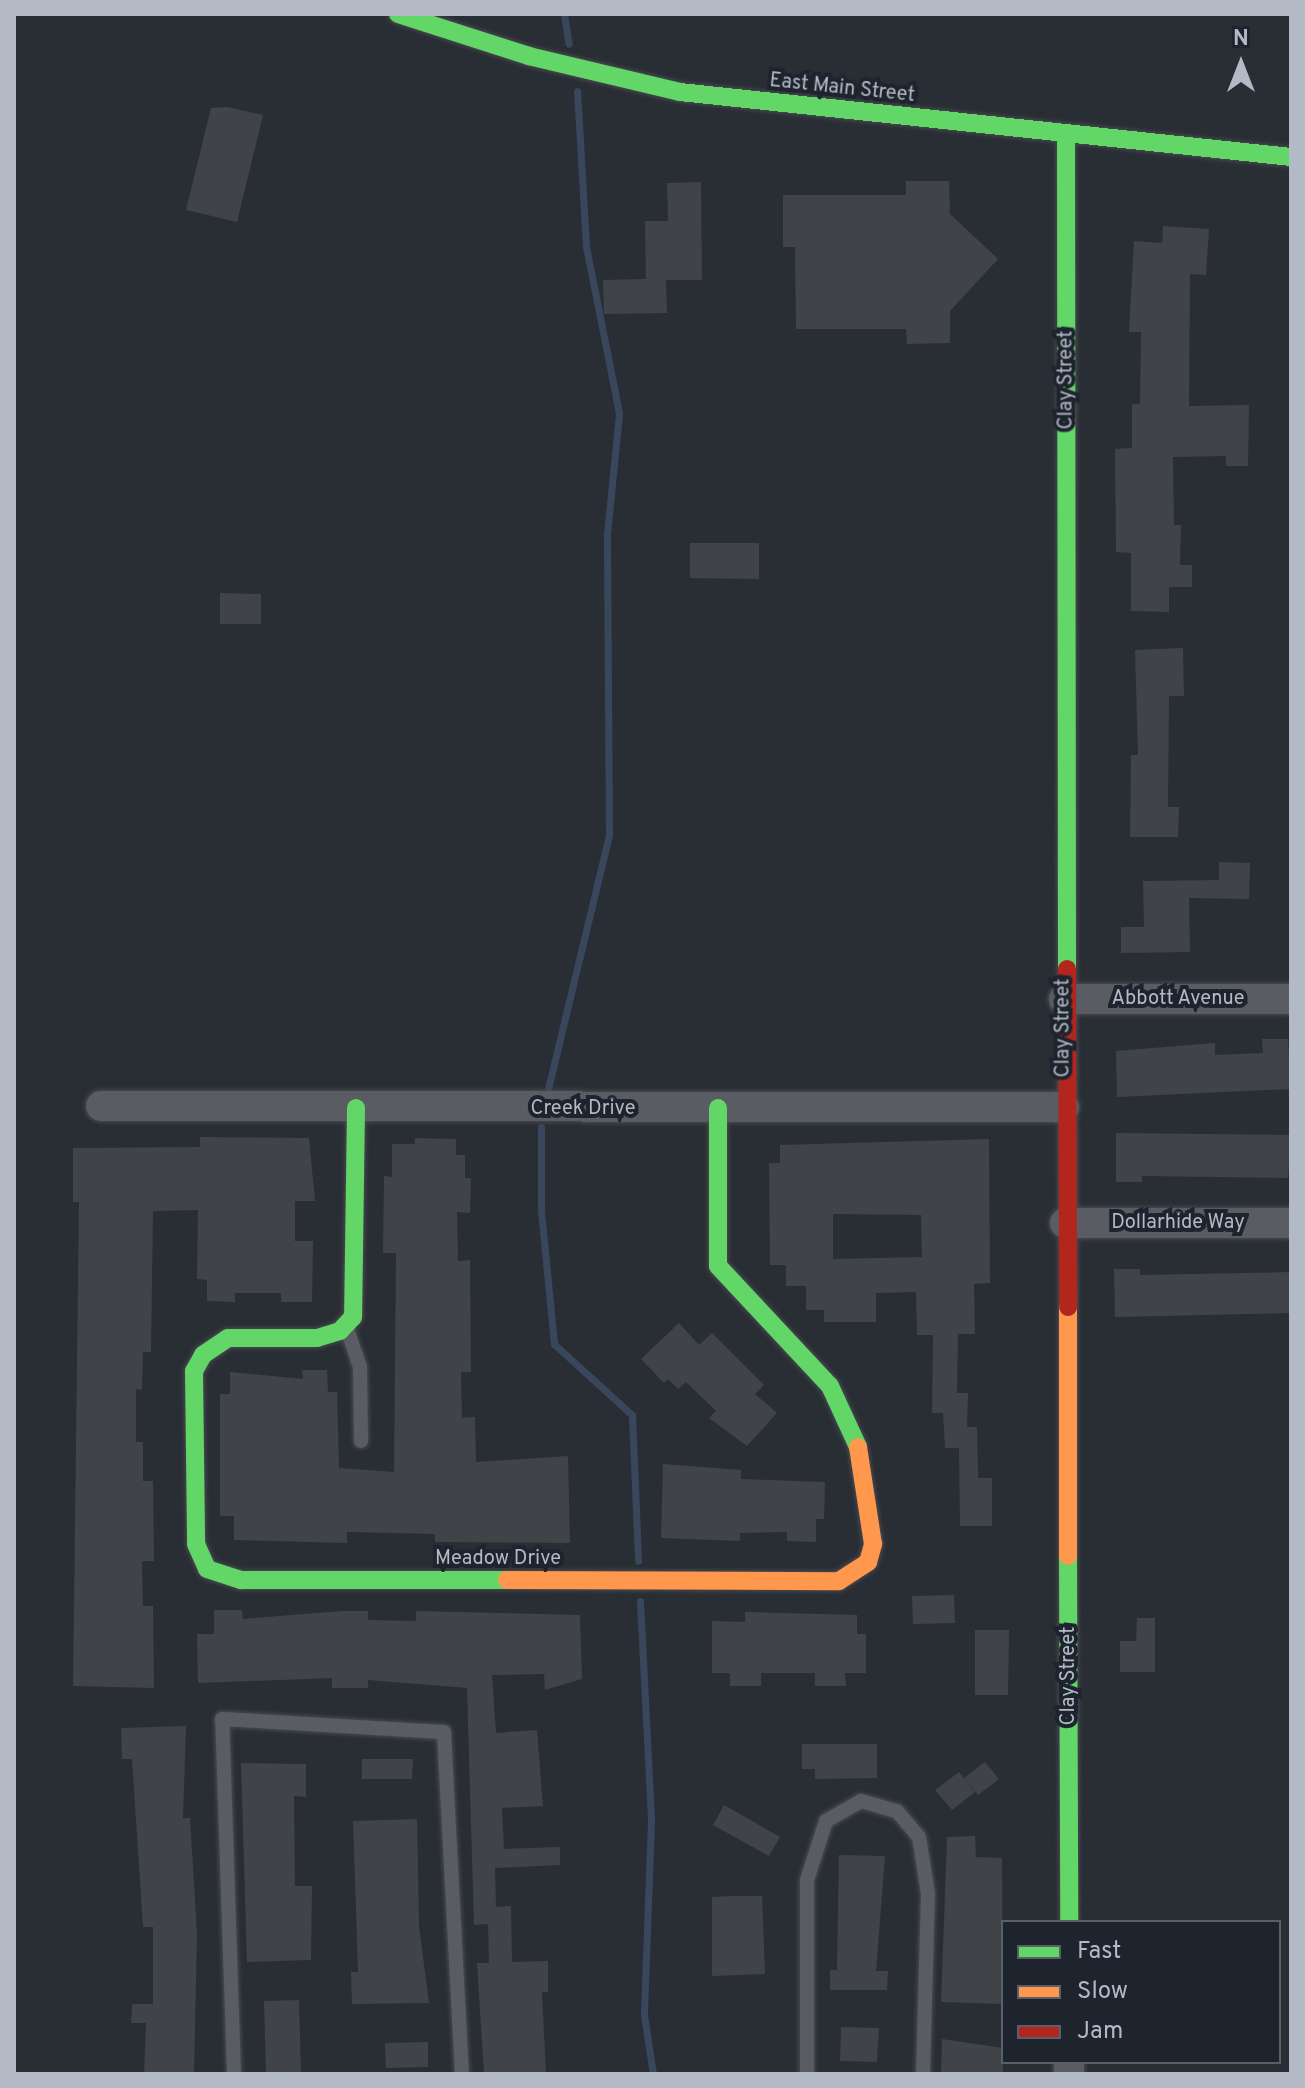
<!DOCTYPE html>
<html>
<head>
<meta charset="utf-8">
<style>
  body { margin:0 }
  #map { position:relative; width:1305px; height:2088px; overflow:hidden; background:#292e34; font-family:Overpass,sans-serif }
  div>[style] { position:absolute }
  .stream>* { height:7px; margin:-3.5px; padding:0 3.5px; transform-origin:3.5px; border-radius:3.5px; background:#39475c }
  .building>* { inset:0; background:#404449 }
  .roads { filter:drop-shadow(0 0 2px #474a4f) drop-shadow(0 0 2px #474a4f) }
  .lane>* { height:14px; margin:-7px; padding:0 7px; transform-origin:7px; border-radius:7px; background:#595c62 }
  .street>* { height:30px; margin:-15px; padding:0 15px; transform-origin:15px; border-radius:15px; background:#595c62 }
  .fast>* { height:18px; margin:-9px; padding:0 9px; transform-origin:9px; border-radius:9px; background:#63d668 }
  .slow>* { height:18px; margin:-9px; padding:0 9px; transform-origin:9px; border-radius:9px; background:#ff974d }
  .jam>* { height:18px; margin:-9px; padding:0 9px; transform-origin:9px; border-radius:9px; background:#b3261e }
  span { translate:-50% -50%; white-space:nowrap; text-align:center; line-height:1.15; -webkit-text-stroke:8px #1d242e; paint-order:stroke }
  .street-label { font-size:20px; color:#b3bac5 }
  .frame { position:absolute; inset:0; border:16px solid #b3bac5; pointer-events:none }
  .legend { position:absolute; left:1001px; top:1920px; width:280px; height:144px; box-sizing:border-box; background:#1d242e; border:2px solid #59606a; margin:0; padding:10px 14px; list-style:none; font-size:24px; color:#b3bac5 }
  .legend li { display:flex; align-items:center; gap:16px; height:40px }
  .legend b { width:40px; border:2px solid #59606a }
  .north { position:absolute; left:1201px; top:24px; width:80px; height:80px; -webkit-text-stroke:6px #1d242e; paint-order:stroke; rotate:0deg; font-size:22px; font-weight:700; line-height:32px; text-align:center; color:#b3bac5 }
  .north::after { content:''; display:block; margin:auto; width:28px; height:36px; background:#b3bac5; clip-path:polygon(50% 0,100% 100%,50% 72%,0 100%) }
</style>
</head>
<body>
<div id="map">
  <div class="stream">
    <i style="left:564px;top:14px;width:30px;rotate:81deg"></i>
    <i style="left:548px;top:1089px;width:261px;rotate:-76.5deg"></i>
    <i style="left:609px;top:835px;width:301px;rotate:-90.4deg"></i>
    <i style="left:607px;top:534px;width:122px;rotate:-84.3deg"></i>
    <i style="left:619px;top:413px;width:170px;rotate:-101.2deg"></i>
    <i style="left:586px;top:246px;width:155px;rotate:-93.3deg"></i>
    <i style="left:541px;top:1127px;width:84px;rotate:90deg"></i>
    <i style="left:541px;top:1211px;width:134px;rotate:84.4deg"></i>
    <i style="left:554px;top:1344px;width:105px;rotate:42.3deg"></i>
    <i style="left:632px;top:1415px;width:146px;rotate:87.6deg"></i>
    <i style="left:640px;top:1601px;width:220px;rotate:87.1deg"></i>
    <i style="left:651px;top:1821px;width:194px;rotate:92.1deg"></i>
    <i style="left:644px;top:2015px;width:60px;rotate:81.3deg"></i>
  </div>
  <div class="building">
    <i style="clip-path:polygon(227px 107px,263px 115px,237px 222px,186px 210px,211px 108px)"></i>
    <i style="clip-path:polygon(906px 181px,949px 181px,950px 214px,998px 259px,950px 311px,950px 343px,907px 344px,906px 329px,796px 329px,795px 247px,783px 247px,783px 195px,906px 195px)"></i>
    <i style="clip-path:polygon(701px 182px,702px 280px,666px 280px,667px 313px,604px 314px,603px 280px,646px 279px,645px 221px,668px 221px,667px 183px)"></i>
    <i style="clip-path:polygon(1163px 226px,1209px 229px,1206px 275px,1190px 274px,1189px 406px,1249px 405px,1248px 466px,1226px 466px,1226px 456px,1173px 457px,1174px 525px,1181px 525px,1180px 565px,1192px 565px,1192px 587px,1169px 587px,1169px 612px,1131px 611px,1131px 553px,1116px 552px,1115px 449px,1132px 448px,1132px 404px,1140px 404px,1141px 332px,1129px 332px,1134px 241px,1162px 243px)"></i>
    <i style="clip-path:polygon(690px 543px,759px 543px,759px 579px,690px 578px)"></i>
    <i style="clip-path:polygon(220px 593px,261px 594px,261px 624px,220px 624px)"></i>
    <i style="clip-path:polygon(1183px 648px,1184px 696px,1169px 696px,1168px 807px,1179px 807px,1178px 837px,1130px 837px,1131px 755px,1138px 755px,1135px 650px)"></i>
    <i style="clip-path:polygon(1219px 862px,1250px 863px,1249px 899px,1189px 898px,1190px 952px,1121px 953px,1121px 927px,1144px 927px,1143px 881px,1219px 880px)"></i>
    <i style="clip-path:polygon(1262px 1039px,1288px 1039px,1291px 1089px,1117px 1097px,1116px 1051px,1215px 1043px,1215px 1055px,1263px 1053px)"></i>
    <i style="clip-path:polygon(1116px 1133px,1291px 1135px,1288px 1178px,1142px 1176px,1142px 1182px,1116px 1182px)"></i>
    <i style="clip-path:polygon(200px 1137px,309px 1138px,315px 1201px,295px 1201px,295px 1241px,313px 1241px,312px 1302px,281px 1302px,281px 1293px,235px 1293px,235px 1302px,207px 1301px,207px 1280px,197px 1279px,198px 1210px,153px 1211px,151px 1352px,143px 1352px,142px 1390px,136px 1389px,136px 1442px,143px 1442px,143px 1481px,153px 1481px,154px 1561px,142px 1561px,143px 1606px,153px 1606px,154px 1688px,73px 1686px,79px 1202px,73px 1202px,73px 1148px,200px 1147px)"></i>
    <i style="clip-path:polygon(415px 1138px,456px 1139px,456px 1155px,465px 1155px,465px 1178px,471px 1178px,470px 1213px,457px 1212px,458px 1261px,470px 1260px,471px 1372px,461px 1372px,462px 1418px,475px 1417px,476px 1462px,568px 1456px,570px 1543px,435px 1542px,435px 1534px,347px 1532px,347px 1543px,234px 1540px,234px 1516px,220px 1516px,220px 1394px,230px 1394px,230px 1372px,303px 1379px,302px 1370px,327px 1370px,328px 1392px,337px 1392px,339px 1468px,394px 1472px,396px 1253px,383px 1253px,384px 1176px,392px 1177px,392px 1144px,415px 1144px)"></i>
    <i style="clip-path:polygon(evenodd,989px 1139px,990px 1283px,974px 1284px,975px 1334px,958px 1334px,957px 1393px,968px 1393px,967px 1427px,977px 1427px,978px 1478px,992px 1478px,992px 1526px,960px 1526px,959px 1448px,945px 1448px,943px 1413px,932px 1413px,933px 1335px,917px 1335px,916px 1292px,876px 1293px,876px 1322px,824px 1322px,824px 1310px,806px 1310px,806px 1286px,786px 1286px,786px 1265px,770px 1265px,769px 1163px,780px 1163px,780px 1145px,989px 1139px,833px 1214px,921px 1215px,922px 1257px,833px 1259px,833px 1214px)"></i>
    <i style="clip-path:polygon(1114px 1269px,1140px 1269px,1140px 1275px,1291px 1272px,1291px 1313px,1115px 1317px)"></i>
    <i style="clip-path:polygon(679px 1323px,699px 1345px,712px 1333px,764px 1385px,755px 1394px,777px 1413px,747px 1446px,709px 1418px,716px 1411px,686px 1382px,678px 1389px,668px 1379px,664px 1383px,641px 1359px)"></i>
    <i style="clip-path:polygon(663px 1464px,741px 1470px,741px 1479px,825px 1482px,824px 1519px,816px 1519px,816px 1542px,787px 1541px,787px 1532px,740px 1533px,740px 1541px,661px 1538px)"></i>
    <i style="clip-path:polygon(954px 1595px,955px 1623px,913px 1624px,912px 1596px)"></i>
    <i style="clip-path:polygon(214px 1610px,242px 1610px,243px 1619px,343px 1611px,368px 1611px,368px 1620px,416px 1621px,416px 1611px,580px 1615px,582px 1679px,545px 1690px,544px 1674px,492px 1675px,496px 1733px,537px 1730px,543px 1806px,502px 1808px,504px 1849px,560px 1847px,560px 1865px,495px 1868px,496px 1907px,511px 1906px,512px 1962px,548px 1961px,548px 1992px,542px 1992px,546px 2074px,484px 2074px,477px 1963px,489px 1963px,488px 1924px,474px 1925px,467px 1688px,368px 1680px,368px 1688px,332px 1688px,332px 1678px,198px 1683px,197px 1634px,214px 1634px)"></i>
    <i style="clip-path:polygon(745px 1612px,857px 1615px,857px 1634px,866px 1634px,866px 1673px,845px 1673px,846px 1686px,815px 1686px,815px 1673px,761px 1673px,761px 1686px,730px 1686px,730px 1673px,712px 1673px,712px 1621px,745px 1622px)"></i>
    <i style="clip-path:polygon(1137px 1618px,1155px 1618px,1155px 1672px,1120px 1672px,1120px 1641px,1136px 1641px)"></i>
    <i style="clip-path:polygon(975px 1630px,1009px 1630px,1008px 1695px,975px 1695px)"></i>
    <i style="clip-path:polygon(186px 1726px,183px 1818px,190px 1818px,197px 1933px,194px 2074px,144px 2074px,146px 2023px,131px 2023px,132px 2004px,153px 2004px,153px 1927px,143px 1927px,132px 1759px,122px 1759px,121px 1728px)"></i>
    <i style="clip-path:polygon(802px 1744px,877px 1744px,877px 1778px,815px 1779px,815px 1769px,802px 1769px)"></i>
    <i style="clip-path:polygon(362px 1759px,413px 1759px,412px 1779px,362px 1779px)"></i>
    <i style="clip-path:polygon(985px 1762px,999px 1779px,978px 1795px,964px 1778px)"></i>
    <i style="clip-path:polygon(241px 1763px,306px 1764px,306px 1797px,294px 1796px,295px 1886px,312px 1886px,311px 1960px,247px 1962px)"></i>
    <i style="clip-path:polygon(959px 1772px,975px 1792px,952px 1810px,935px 1790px)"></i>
    <i style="clip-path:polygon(724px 1805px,780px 1837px,769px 1856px,713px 1825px)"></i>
    <i style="clip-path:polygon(417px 1819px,419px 1926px,429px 2003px,352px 2004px,351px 1972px,358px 1972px,353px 1821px)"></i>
    <i style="clip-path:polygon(975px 1836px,976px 1857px,1002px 1858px,1003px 2004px,941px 2002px,947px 1837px)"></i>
    <i style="clip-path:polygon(839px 1855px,885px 1856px,876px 1971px,888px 1971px,887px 1990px,830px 1990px,830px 1970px,837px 1970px)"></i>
    <i style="clip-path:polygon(731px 1896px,762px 1896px,765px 1974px,712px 1976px,712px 1897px)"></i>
    <i style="clip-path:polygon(299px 2000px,301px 2074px,266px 2074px,264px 2001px)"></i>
    <i style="clip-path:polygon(841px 2027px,879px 2028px,877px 2062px,840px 2061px)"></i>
    <i style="clip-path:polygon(942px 2039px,1003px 2048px,1003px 2074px,941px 2074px)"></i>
    <i style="clip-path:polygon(428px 2042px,428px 2067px,386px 2068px,385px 2043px)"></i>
  </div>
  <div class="roads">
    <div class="lane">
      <i style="left:347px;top:1329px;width:40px;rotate:71.1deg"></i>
      <i style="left:360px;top:1367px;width:74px;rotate:89.2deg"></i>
      <i style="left:234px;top:2074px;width:355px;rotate:-91.9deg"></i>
      <i style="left:222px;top:1719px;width:222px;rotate:3.4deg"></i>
      <i style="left:444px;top:1732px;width:342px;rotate:87deg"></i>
      <i style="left:807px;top:2074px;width:194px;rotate:-90deg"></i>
      <i style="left:807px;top:1880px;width:62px;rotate:-72.1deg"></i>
      <i style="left:826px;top:1821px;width:40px;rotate:-29.7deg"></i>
      <i style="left:861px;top:1801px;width:37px;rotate:16deg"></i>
      <i style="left:897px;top:1811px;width:34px;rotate:50deg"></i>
      <i style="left:919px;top:1837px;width:58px;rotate:81deg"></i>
      <i style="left:928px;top:1894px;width:180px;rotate:91.6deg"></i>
    </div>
    <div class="street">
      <i style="left:1064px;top:999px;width:227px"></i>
      <i style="left:101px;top:1106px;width:963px;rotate:0.06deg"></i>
      <i style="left:1065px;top:1223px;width:226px"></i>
      <i style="left:1069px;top:2074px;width:12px;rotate:-90deg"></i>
    </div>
    <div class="fast">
      <i style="left:398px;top:14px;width:138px;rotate:17.8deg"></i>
      <i style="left:529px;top:56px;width:155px;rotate:13.4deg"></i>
      <i style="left:680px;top:92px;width:614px;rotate:6.07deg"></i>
      <i style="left:1066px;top:135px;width:834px;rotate:89.93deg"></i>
      <i style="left:356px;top:1108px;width:209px;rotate:90.8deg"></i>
      <i style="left:353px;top:1317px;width:19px;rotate:133deg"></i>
      <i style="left:340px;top:1331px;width:24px;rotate:163deg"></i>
      <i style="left:317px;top:1338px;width:89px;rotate:180deg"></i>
      <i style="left:228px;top:1338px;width:30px;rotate:146deg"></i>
      <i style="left:203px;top:1355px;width:18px;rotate:119deg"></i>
      <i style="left:194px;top:1371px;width:173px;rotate:89.3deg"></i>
      <i style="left:196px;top:1544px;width:27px;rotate:66deg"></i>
      <i style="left:207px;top:1569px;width:36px;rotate:18deg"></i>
      <i style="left:241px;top:1580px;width:266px"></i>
      <i style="left:718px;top:1108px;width:158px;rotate:90deg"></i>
      <i style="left:718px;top:1266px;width:164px;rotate:47deg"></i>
      <i style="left:830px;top:1386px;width:67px;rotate:65.3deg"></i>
      <i style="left:1068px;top:1556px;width:366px;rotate:89.8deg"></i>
    </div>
    <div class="slow">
      <i style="left:1068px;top:1307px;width:249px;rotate:90deg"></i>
      <i style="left:507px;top:1580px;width:332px;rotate:0.2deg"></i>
      <i style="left:839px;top:1581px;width:35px;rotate:-33deg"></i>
      <i style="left:868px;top:1562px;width:19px;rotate:-74deg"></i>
      <i style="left:873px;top:1544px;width:98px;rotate:-98.8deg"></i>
    </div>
    <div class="jam">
      <i style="left:1067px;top:969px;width:338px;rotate:89.8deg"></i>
    </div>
  </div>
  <div class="street-label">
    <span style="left:842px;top:89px;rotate:6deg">East Main Street</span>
    <span style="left:1067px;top:380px;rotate:-90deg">Clay Street</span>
    <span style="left:1178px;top:999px">Abbott Avenue</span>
    <span style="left:1064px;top:1028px;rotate:-90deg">Clay Street</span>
    <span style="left:583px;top:1109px">Creek Drive</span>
    <span style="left:1178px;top:1223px">Dollarhide Way</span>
    <span style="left:498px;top:1559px">Meadow Drive</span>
    <span style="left:1069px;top:1676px;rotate:-90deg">Clay Street</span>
  </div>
  <div class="frame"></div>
  <ul class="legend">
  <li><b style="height:10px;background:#63d668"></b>Fast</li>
  <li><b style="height:10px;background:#ff974d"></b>Slow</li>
  <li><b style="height:10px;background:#b3261e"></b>Jam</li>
  </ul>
  <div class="north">N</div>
</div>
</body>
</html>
